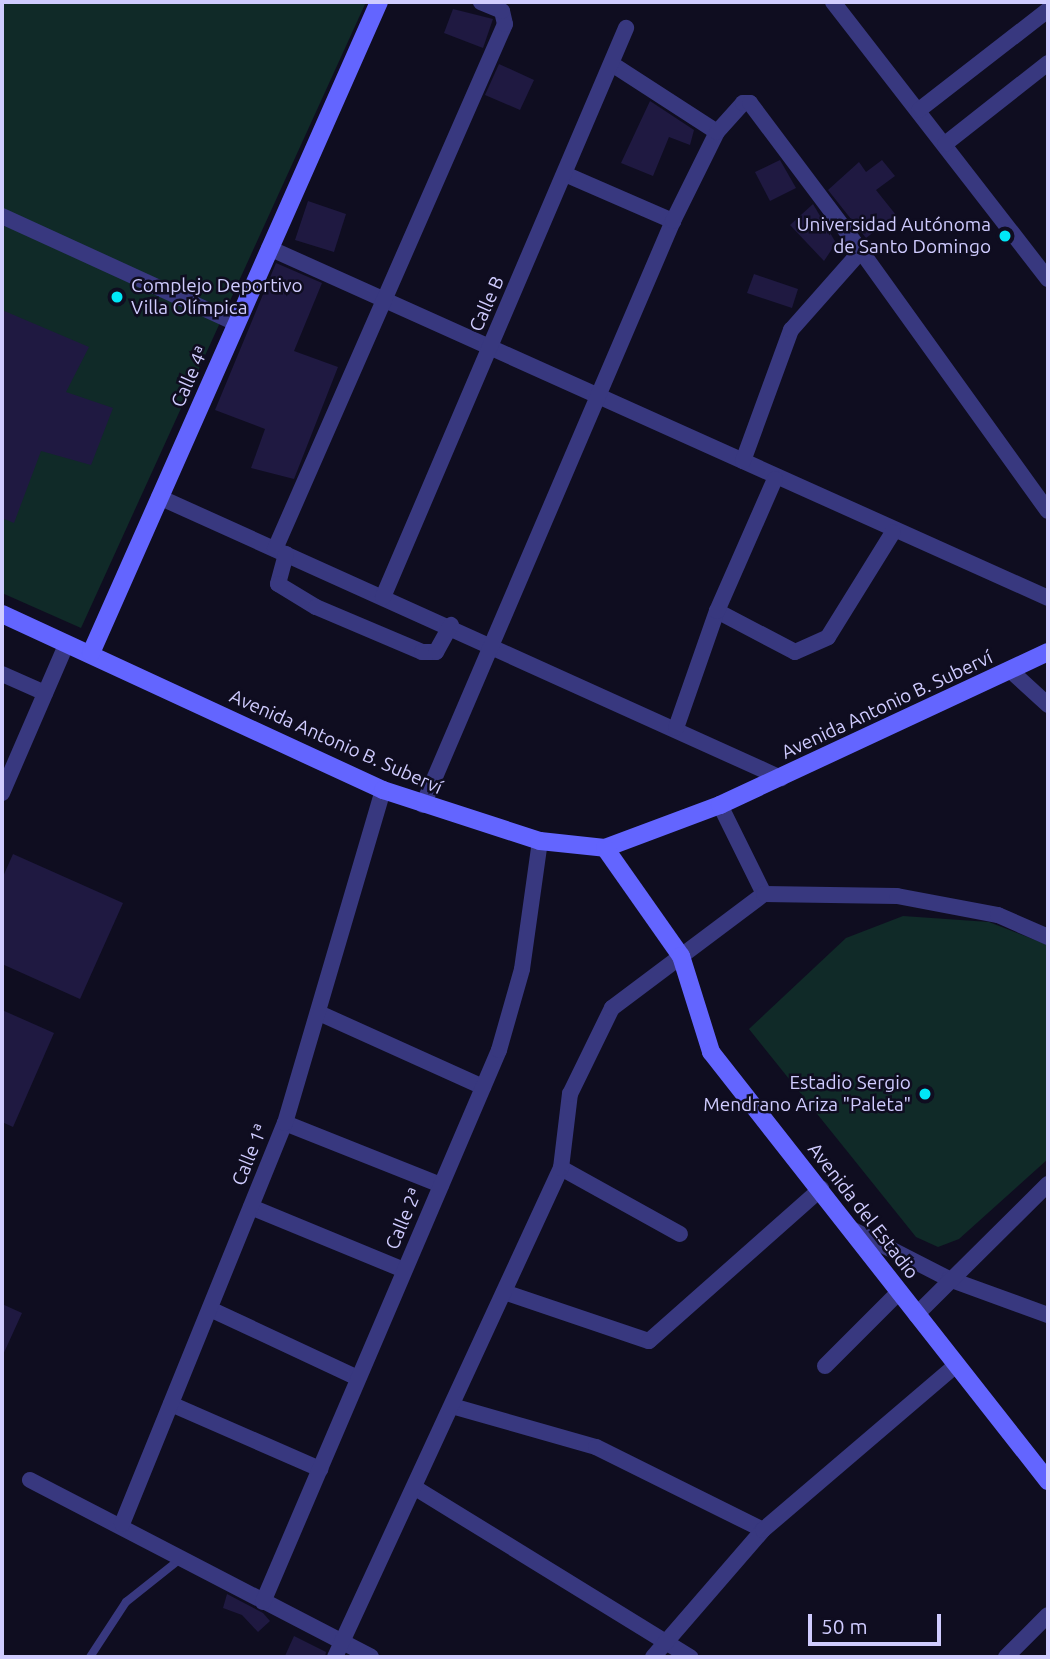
<!DOCTYPE html>
<html>
<head>
<meta charset="utf-8">
<style>
  body { margin:0 }
  #map { position:relative; width:1050px; height:1659px; overflow:hidden; background:#0f0d20; font-family:Ubuntu,sans-serif }
  div>[style] { position:absolute }
  .green>* { inset:0; background:#102a28 }
  .building>* { inset:0; background:#1f1941 }
  .lane>* { height:8px; margin:-4px; padding:0 4px; transform-origin:4px; border-radius:4px; background:#38387f }
  .street>* { height:16px; margin:-8px; padding:0 8px; transform-origin:8px; border-radius:8px; background:#38387f }
  .secondary>* { height:18px; margin:-9px; padding:0 9px; transform-origin:9px; border-radius:9px; background:#6365ff }
  .dots>* { width:19px; height:19px; translate:-50% -50%; box-sizing:border-box; border:4px solid #0f0d20; border-radius:50% }
  span { translate:-50% -50%; white-space:nowrap; text-align:center; line-height:1.15; -webkit-text-stroke:5px #0f0d20; paint-order:stroke }
  .poi-label { font-size:19px; color:#d0ccff }
  .right { translate:-100% -50%; text-align:right }
  .left { translate:0 -50%; text-align:left }
  .street-label { font-size:19px; color:#d0ccff }
  .frame { position:absolute; inset:0; border:4px solid #d0ccff; pointer-events:none }
  .scale { position:absolute; left:808px; top:1614px; width:133px; height:32px; box-sizing:border-box; border:4px solid #d0ccff; border-top:0; padding-left:9px; font-size:21px; line-height:24px; white-space:nowrap; color:#d0ccff; -webkit-text-stroke:5px #0f0d20; paint-order:stroke }
</style>
</head>
<body>
<div id="map">
  <div class="green">
    <i style="clip-path:polygon(2px 2px,366px 2px,81px 628px,2px 593px)"></i>
    <i style="clip-path:polygon(903px 916px,989px 922px,1048px 945px,1048px 1159px,959px 1239px,938px 1247px,916px 1237px,749px 1029px,846px 938px)"></i>
  </div>
  <div class="building">
    <i style="clip-path:polygon(453px 9px,493px 19px,483px 48px,444px 33px)"></i>
    <i style="clip-path:polygon(499px 64px,534px 80px,520px 110px,485px 95px)"></i>
    <i style="clip-path:polygon(650px 101px,694px 130px,690px 145px,669px 137px,653px 176px,621px 163px)"></i>
    <i style="clip-path:polygon(780px 160px,796px 188px,770px 201px,755px 172px)"></i>
    <i style="clip-path:polygon(882px 160px,895px 176px,876px 190px,896px 215px,866px 238px,828px 190px,859px 162px,866px 172px)"></i>
    <i style="clip-path:polygon(308px 201px,346px 214px,334px 252px,295px 240px)"></i>
    <i style="clip-path:polygon(813px 204px,836px 243px,824px 261px,790px 225px)"></i>
    <i style="clip-path:polygon(276px 263px,322px 283px,294px 351px,338px 367px,294px 479px,251px 468px,265px 429px,215px 410px)"></i>
    <i style="clip-path:polygon(754px 274px,798px 289px,792px 308px,747px 293px)"></i>
    <i style="clip-path:polygon(2px 310px,89px 347px,66px 392px,113px 408px,91px 465px,41px 451px,14px 523px,2px 518px)"></i>
    <i style="clip-path:polygon(13px 854px,123px 903px,80px 999px,2px 964px,2px 879px)"></i>
    <i style="clip-path:polygon(2px 1010px,54px 1033px,13px 1127px,2px 1122px)"></i>
    <i style="clip-path:polygon(2px 1304px,22px 1313px,2px 1357px)"></i>
    <i style="clip-path:polygon(227px 1594px,263px 1613px,270px 1621px,258px 1632px,242px 1615px,223px 1608px)"></i>
    <i style="clip-path:polygon(294px 1636px,326px 1652px,325px 1657px,285px 1656px)"></i>
  </div>
  <div class="lane">
    <i style="left:90px;top:1657px;width:66px;rotate:-56.8deg"></i>
    <i style="left:126px;top:1602px;width:69px;rotate:-38.5deg"></i>
  </div>
  <div class="street">
    <i style="left:833px;top:2px;width:351px;rotate:52.2deg"></i>
    <i style="left:615px;top:66px;width:121px;rotate:32.9deg"></i>
    <i style="left:919px;top:110px;width:163px;rotate:-37.8deg"></i>
    <i style="left:945px;top:144px;width:131px;rotate:-38.2deg"></i>
    <i style="left:567px;top:175px;width:116px;rotate:23.5deg"></i>
    <i style="left:2px;top:216px;width:257px;rotate:24.6deg"></i>
    <i style="left:269px;top:248px;width:854px;rotate:24.19deg"></i>
    <i style="left:743px;top:461px;width:140px;rotate:-69.9deg"></i>
    <i style="left:791px;top:330px;width:106px;rotate:-48.5deg"></i>
    <i style="left:159px;top:497px;width:683px;rotate:24.31deg"></i>
    <i style="left:275px;top:549px;width:573px;rotate:-66.34deg"></i>
    <i style="left:505px;top:24px;width:13px;rotate:-103deg"></i>
    <i style="left:502px;top:11px;width:23px;rotate:-157deg"></i>
    <i style="left:286px;top:554px;width:31px;rotate:105deg"></i>
    <i style="left:278px;top:584px;width:44px;rotate:31.2deg"></i>
    <i style="left:316px;top:607px;width:115px;rotate:23deg"></i>
    <i style="left:422px;top:652px;width:14px"></i>
    <i style="left:436px;top:652px;width:31px;rotate:-61deg"></i>
    <i style="left:383px;top:597px;width:619px;rotate:-66.87deg"></i>
    <i style="left:717px;top:611px;width:88px;rotate:27.7deg"></i>
    <i style="left:795px;top:652px;width:36px;rotate:-24deg"></i>
    <i style="left:828px;top:637px;width:123px;rotate:-58.2deg"></i>
    <i style="left:1010px;top:670px;width:52px;rotate:42.6deg"></i>
    <i style="left:2px;top:674px;width:47px;rotate:23.8deg"></i>
    <i style="left:676px;top:728px;width:124px;rotate:-70.7deg"></i>
    <i style="left:717px;top:611px;width:144px;rotate:-66.3deg"></i>
    <i style="left:2px;top:793px;width:163px;rotate:-66.6deg"></i>
    <i style="left:423px;top:805px;width:635px;rotate:-66.83deg"></i>
    <i style="left:673px;top:221px;width:99px;rotate:-63.7deg"></i>
    <i style="left:717px;top:132px;width:39px;rotate:-48deg"></i>
    <i style="left:743px;top:103px;width:7px"></i>
    <i style="left:750px;top:103px;width:185px;rotate:53.1deg"></i>
    <i style="left:861px;top:251px;width:320px;rotate:54.3deg"></i>
    <i style="left:720px;top:805px;width:99px;rotate:63.7deg"></i>
    <i style="left:319px;top:1013px;width:180px;rotate:24.3deg"></i>
    <i style="left:285px;top:1123px;width:168px;rotate:21.7deg"></i>
    <i style="left:561px;top:1168px;width:136px;rotate:29deg"></i>
    <i style="left:251px;top:1207px;width:165px;rotate:22.4deg"></i>
    <i style="left:853px;top:1230px;width:108px;rotate:27deg"></i>
    <i style="left:949px;top:1279px;width:105px;rotate:20deg"></i>
    <i style="left:504px;top:1292px;width:153px;rotate:18.7deg"></i>
    <i style="left:649px;top:1341px;width:230px;rotate:-41.5deg"></i>
    <i style="left:210px;top:1309px;width:163px;rotate:25deg"></i>
    <i style="left:916px;top:1315px;width:186px;rotate:-44.8deg"></i>
    <i style="left:825px;top:1366px;width:105px;rotate:-45deg"></i>
    <i style="left:171px;top:1404px;width:163px;rotate:23.6deg"></i>
    <i style="left:452px;top:1406px;width:150px;rotate:15.9deg"></i>
    <i style="left:596px;top:1447px;width:186px;rotate:26.4deg"></i>
    <i style="left:30px;top:1480px;width:384px;rotate:27.4deg"></i>
    <i style="left:417px;top:1489px;width:321px;rotate:31.6deg"></i>
    <i style="left:122px;top:1524px;width:433px;rotate:-67.9deg"></i>
    <i style="left:285px;top:1123px;width:347px;rotate:-73.6deg"></i>
    <i style="left:263px;top:1602px;width:600px;rotate:-66.85deg"></i>
    <i style="left:499px;top:1050px;width:84px;rotate:-74.1deg"></i>
    <i style="left:522px;top:969px;width:129px;rotate:-82deg"></i>
    <i style="left:335px;top:1657px;width:539px;rotate:-65.2deg"></i>
    <i style="left:561px;top:1168px;width:75px;rotate:-83.1deg"></i>
    <i style="left:570px;top:1094px;width:96px;rotate:-64deg"></i>
    <i style="left:612px;top:1008px;width:190px;rotate:-36.9deg"></i>
    <i style="left:764px;top:894px;width:133px;rotate:0.9deg"></i>
    <i style="left:897px;top:896px;width:103px;rotate:10.7deg"></i>
    <i style="left:998px;top:915px;width:55px;rotate:23.7deg"></i>
    <i style="left:653px;top:1657px;width:168px;rotate:-49.1deg"></i>
    <i style="left:763px;top:1530px;width:254px;rotate:-40.5deg"></i>
    <i style="left:1006px;top:1657px;width:59px;rotate:-45deg"></i>
  </div>
  <div class="secondary">
    <i style="left:2px;top:614px;width:420px;rotate:24.8deg"></i>
    <i style="left:383px;top:790px;width:165px;rotate:18deg"></i>
    <i style="left:540px;top:841px;width:65px;rotate:6.1deg"></i>
    <i style="left:605px;top:848px;width:123px;rotate:-20.5deg"></i>
    <i style="left:720px;top:805px;width:362px;rotate:-25deg"></i>
    <i style="left:91px;top:653px;width:712px;rotate:-66.14deg"></i>
    <i style="left:605px;top:848px;width:132px;rotate:54.9deg"></i>
    <i style="left:681px;top:956px;width:101px;rotate:72.6deg"></i>
    <i style="left:711px;top:1052px;width:546px;rotate:51.85deg"></i>
  </div>
  <div class="dots">
    <i style="left:1005px;top:236px;background:#00e7f7"></i>
    <i style="left:117px;top:297px;background:#00e7f7"></i>
    <i style="left:925px;top:1094px;background:#00e7f7"></i>
  </div>
  <div class="poi-label">
    <span class="right" style="left:991px;top:236px">Universidad Autónoma<br>de Santo Domingo</span>
    <span class="left" style="left:131px;top:297px">Complejo Deportivo<br>Villa Olímpica</span>
    <span class="right" style="left:911px;top:1094px">Estadio Sergio<br>Mendrano Ariza "Paleta"</span>
  </div>
  <div class="street-label">
    <span style="left:487px;top:304px;rotate:-66deg">Calle B</span>
    <span style="left:190px;top:377px;rotate:-66deg">Calle 4ª</span>
    <span style="left:887px;top:705px;rotate:-25deg">Avenida Antonio B. Suberví</span>
    <span style="left:336px;top:742px;rotate:24deg">Avenida Antonio B. Suberví</span>
    <span style="left:250px;top:1155px;rotate:-68deg">Calle 1ª</span>
    <span style="left:863px;top:1211px;rotate:52deg">Avenida del Estadio</span>
    <span style="left:404px;top:1219px;rotate:-67deg">Calle 2ª</span>
  </div>
  <div class="frame"></div>
  <div class="scale">50 m</div>
</div>
</body>
</html>
